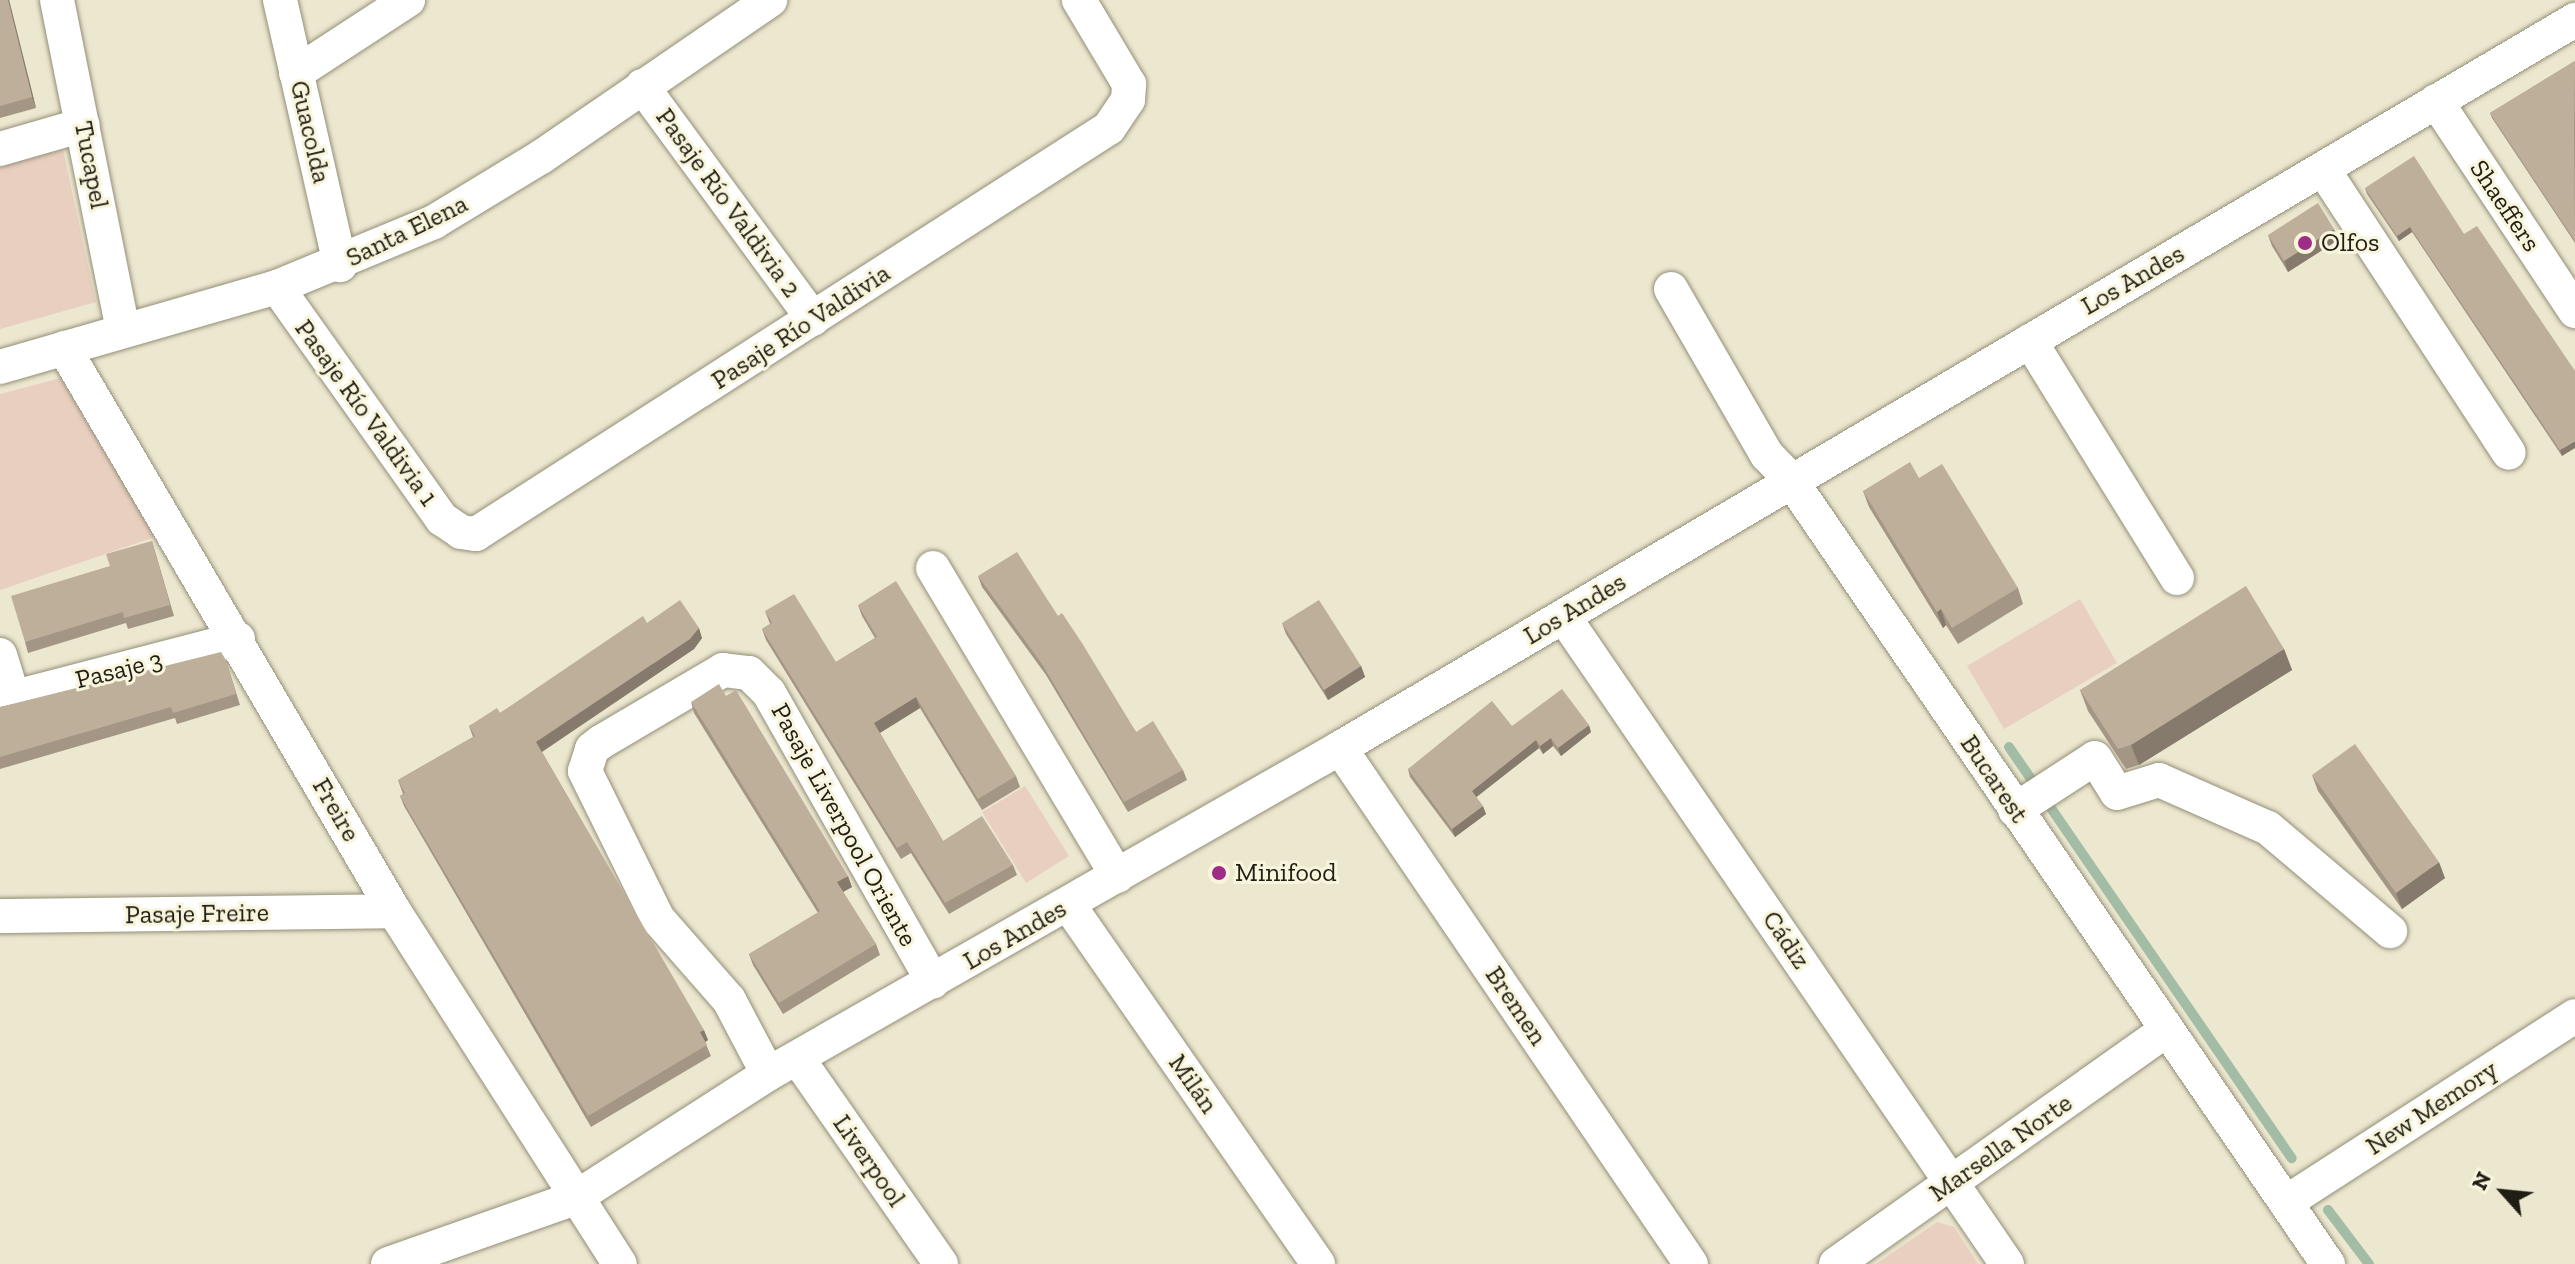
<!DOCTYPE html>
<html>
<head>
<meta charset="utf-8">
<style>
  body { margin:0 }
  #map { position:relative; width:2575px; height:1264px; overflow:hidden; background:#ece7cf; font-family:"Zilla Slab",serif }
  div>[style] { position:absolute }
  .green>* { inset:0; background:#e9cfc0 }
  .stream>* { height:10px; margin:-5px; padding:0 5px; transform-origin:5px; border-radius:5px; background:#a3bca5 }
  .roads { filter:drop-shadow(0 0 2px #938f78) drop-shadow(0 0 2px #938f78) }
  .minor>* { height:34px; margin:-17px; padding:0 17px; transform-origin:17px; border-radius:17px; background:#fff }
  .wall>* { inset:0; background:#a39684 }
  .shaded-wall>* { inset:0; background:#857a6c }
  .building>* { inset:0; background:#beaf9a }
  .dots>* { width:22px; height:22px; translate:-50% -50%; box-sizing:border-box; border:4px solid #f9f5dc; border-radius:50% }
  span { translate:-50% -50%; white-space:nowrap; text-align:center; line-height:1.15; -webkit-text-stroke:6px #f9f5dc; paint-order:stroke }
  .street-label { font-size:26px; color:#1f1d14 }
  .poi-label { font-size:26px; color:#1f1d14 }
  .left { translate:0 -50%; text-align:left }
  .north { position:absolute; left:2463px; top:1152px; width:80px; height:80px; -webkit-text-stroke:6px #f9f5dc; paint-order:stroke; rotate:297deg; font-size:22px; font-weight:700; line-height:32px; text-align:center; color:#1f1d14 }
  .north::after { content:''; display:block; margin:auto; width:28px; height:36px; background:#1f1d14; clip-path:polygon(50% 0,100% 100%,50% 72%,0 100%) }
</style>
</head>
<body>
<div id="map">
  <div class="green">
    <i style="clip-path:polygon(63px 150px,96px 302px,0 329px,0 166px)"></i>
    <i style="clip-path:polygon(61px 378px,155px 537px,0 590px,0 394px)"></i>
    <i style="clip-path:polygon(2080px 599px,2117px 663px,2004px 729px,1967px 666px)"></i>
    <i style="clip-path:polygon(1025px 786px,1069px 856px,1026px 883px,982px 812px)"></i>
    <i style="clip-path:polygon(1937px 1222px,1954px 1227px,1978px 1264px,1876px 1264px)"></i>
  </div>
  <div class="stream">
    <i style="left:2009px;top:747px;width:499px;rotate:55.5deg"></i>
    <i style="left:2328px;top:1210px;width:68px;rotate:52.8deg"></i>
  </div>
  <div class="roads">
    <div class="minor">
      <i style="left:57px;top:0;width:337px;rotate:78.7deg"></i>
      <i style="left:280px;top:0;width:272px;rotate:77.2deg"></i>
      <i style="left:296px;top:73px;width:134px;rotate:-33.1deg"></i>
      <i style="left:642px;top:86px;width:289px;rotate:53.7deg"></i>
      <i style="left:2436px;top:101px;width:252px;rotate:56.5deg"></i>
      <i style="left:0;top:149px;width:86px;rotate:-16.1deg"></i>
      <i style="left:2323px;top:169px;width:339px;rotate:56.8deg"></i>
      <i style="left:277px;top:287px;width:285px;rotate:54.6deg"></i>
      <i style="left:442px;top:519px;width:23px;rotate:34deg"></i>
      <i style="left:461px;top:532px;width:15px;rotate:8deg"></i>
      <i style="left:476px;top:534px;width:752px;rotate:-32.68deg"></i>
      <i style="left:1109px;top:128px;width:34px;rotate:-56deg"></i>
      <i style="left:1128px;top:100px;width:16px;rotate:-86deg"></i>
      <i style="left:1129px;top:84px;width:98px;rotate:-120.8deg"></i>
      <i style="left:1671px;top:289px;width:192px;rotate:60deg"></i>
      <i style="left:1767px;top:455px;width:33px;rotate:46deg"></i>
      <i style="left:1790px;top:479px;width:952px;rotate:55.58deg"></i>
      <i style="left:2030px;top:341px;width:279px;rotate:58.2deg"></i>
      <i style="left:64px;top:348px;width:653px;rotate:59.62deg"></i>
      <i style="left:394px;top:911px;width:419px;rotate:57.4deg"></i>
      <i style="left:0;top:367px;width:288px;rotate:-16.1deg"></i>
      <i style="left:277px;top:287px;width:170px;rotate:-22.5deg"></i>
      <i style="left:434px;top:222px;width:125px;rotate:-31.3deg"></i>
      <i style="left:541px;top:157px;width:278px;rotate:-34.4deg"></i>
      <i style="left:933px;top:568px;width:359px;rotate:59.1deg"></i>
      <i style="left:1564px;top:617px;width:784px;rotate:55.6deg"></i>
      <i style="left:0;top:655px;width:44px;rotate:72.8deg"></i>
      <i style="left:0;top:701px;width:246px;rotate:-14.6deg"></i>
      <i style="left:1340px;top:748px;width:624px;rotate:55.78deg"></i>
      <i style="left:2015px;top:810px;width:95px;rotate:-33deg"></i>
      <i style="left:2095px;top:758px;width:41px;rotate:57.8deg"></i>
      <i style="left:2117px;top:793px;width:44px;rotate:-17.2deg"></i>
      <i style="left:2159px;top:780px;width:119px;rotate:23.8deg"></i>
      <i style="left:2268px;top:828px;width:160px;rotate:40.2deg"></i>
      <i style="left:1068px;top:904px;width:438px;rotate:55.2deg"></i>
      <i style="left:0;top:916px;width:394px;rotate:-0.7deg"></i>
      <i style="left:798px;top:1059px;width:250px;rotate:55.1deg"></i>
      <i style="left:768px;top:1074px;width:84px;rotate:-117.8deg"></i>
      <i style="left:729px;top:1000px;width:108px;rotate:-131.2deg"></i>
      <i style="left:658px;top:919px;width:165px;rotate:-116.3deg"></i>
      <i style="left:585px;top:771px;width:23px;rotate:-72deg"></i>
      <i style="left:592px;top:749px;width:11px;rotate:-38deg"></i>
      <i style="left:601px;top:742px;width:142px;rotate:-30.5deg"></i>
      <i style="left:723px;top:670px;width:26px;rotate:7deg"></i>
      <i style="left:749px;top:673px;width:28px;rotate:45deg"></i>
      <i style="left:769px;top:693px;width:332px;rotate:60.4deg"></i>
      <i style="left:2288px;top:1201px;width:341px;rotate:-32.8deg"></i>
      <i style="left:388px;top:1264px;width:198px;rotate:-19.4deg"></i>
      <i style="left:575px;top:1198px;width:229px;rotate:-32.7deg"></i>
      <i style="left:768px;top:1074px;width:658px;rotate:-29.68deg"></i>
      <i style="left:1340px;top:748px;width:1434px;rotate:-30.52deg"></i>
      <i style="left:1836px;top:1264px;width:403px;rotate:-35.3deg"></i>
    </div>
  </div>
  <div class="wall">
    <i style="clip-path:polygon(0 0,9px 0,36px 108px,0 118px)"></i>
    <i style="clip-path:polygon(2575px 61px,2575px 243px,2492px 118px,2490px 113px)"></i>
    <i style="clip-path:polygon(2365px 188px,2464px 234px,2575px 371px,2562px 456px,2412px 232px,2399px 241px,2367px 194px)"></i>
    <i style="clip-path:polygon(2268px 235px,2338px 240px,2288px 272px,2272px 246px)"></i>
    <i style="clip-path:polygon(1919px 478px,2018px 588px,2023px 604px,1958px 644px,1946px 625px,1943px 628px,1869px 507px,1863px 491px)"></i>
    <i style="clip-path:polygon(152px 541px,174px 616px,128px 629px,126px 623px,28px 653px,25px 642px)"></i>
    <i style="clip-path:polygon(978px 576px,1058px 616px,1136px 732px,1183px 770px,1187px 780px,1128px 812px,1046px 675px,982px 587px)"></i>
    <i style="clip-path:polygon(858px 605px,1016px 776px,1020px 787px,982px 810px,920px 708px,880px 733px,943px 841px,1013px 865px,1017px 875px,949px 914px,911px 853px,901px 859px,766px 640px,762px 629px,770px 624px,765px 611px,836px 662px,875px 638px,862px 616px)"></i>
    <i style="clip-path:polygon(647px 623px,702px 638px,694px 649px,542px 752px,708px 1040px,705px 1042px,711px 1056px,591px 1127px,404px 806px,400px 796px,403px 794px,398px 780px,473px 737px,469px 726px,500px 713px)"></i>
    <i style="clip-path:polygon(1282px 623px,1361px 666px,1365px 677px,1328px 700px,1286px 634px)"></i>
    <i style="clip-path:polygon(2284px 649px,2292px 670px,2139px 765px,2126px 769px,2088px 711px,2080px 690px)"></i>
    <i style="clip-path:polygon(226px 660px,240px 705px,177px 724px,175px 718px,0 769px,0 707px)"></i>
    <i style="clip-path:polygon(691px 702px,852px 887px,843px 892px,876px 944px,880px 955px,783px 1014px,753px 965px,749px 954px,818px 913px,694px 713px)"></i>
    <i style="clip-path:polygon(1512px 726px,1591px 732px,1561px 756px,1553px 746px,1543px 754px,1539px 748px,1476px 797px,1486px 814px,1455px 837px,1410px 777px,1408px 769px)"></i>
    <i style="clip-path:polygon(2312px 775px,2445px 878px,2402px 909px,2318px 791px)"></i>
  </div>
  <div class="shaded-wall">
    <i style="clip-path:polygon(8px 0,9px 0,36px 108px,32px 97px)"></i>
    <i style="clip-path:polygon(2410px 227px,2412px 232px,2399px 241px,2397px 236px)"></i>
    <i style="clip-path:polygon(2334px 229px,2338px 240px,2288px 272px,2284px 261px)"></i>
    <i style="clip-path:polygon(2575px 441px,2575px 448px,2562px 456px,2560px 450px)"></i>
    <i style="clip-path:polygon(1941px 609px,1946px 625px,1943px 628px,1937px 612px)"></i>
    <i style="clip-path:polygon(699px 628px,702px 638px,694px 649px,540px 753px,536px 742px)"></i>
    <i style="clip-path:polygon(2284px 649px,2292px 670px,2139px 765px,2131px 745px)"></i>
    <i style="clip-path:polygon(1361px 666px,1365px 677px,1328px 700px,1324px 690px)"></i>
    <i style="clip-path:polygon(916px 697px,920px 708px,878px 734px,874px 723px)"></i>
    <i style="clip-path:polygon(1589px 725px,1591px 732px,1561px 756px,1558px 748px)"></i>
    <i style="clip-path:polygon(1551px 738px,1553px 746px,1543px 754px,1540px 746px)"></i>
    <i style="clip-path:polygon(1536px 740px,1539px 748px,1474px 799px,1472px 791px)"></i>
    <i style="clip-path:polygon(1483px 806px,1486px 814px,1455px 837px,1452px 829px)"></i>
    <i style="clip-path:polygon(2439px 862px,2445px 878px,2402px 909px,2396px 893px)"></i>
    <i style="clip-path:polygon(848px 876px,852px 887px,841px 893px,837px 882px)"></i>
    <i style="clip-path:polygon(704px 1030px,708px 1040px,704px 1043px,700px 1032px)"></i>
  </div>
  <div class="building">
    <i style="clip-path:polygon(0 0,8px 0,32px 97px,0 106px)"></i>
    <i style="clip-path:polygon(2575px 61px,2574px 133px,2575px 241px,2490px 113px)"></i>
    <i style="clip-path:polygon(2414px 156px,2464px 234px,2477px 226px,2575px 371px,2575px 441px,2560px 450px,2410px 227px,2397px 236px,2365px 188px)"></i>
    <i style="clip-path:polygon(2318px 203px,2334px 229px,2284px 261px,2268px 235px)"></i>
    <i style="clip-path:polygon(1910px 462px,1919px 478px,1942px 464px,2018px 588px,1952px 628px,1941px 609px,1937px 612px,1863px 491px)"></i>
    <i style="clip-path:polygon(152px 541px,170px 605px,124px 618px,123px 612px,25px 642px,11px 596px,110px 566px,106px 554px)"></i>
    <i style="clip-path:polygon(1017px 552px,1058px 616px,1062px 613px,1082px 643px,1136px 732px,1153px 721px,1183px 770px,1124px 802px,1042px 664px,978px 576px)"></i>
    <i style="clip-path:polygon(896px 581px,1016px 776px,978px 799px,916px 697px,874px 723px,943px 841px,982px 816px,1013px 865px,945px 903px,907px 842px,897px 848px,762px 629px,772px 623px,765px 611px,794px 594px,836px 662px,877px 637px,858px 605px)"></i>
    <i style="clip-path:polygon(2246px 586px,2284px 649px,2131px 745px,2118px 749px,2080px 690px)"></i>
    <i style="clip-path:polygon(680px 600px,699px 628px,690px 639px,536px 742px,704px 1030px,700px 1032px,707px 1045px,588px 1116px,400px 796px,405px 793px,398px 780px,475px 736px,469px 726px,497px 708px,500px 713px,643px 616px,647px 623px)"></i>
    <i style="clip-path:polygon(1319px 600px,1361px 666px,1324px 690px,1282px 623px)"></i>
    <i style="clip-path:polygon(221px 652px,226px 660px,236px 694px,173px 713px,171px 707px,0 757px,0 707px)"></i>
    <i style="clip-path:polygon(719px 684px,726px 696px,736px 690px,848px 876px,837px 882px,876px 944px,779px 1003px,749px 954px,820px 911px,691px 702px)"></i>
    <i style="clip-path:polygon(1562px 689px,1589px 725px,1558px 748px,1551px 738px,1540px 746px,1536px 740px,1472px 791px,1483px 806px,1452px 829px,1408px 769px,1492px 701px,1512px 726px)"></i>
    <i style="clip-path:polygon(2355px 744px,2439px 862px,2396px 893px,2312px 775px)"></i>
  </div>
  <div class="dots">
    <i style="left:2305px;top:243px;background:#9f2c87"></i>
    <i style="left:1219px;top:873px;background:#9f2c87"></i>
  </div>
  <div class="street-label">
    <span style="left:310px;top:132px;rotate:77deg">Guacolda</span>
    <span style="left:91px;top:165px;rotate:79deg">Tucapel</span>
    <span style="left:728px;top:203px;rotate:54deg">Pasaje Río Valdivia 2</span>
    <span style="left:2505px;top:206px;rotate:56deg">Shaeffers</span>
    <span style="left:407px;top:231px;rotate:-26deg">Santa Elena</span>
    <span style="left:2133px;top:280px;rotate:-30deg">Los Andes</span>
    <span style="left:801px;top:327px;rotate:-33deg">Pasaje Río Valdivia</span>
    <span style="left:366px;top:413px;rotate:54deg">Pasaje Río Valdivia 1</span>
    <span style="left:1575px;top:609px;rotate:-31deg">Los Andes</span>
    <span style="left:119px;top:670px;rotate:-14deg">Pasaje 3</span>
    <span style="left:1994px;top:779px;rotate:56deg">Bucarest</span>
    <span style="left:336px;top:810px;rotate:60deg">Freire</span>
    <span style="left:844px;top:825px;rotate:61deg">Pasaje Liverpool Oriente</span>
    <span style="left:197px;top:914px;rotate:-1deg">Pasaje Freire</span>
    <span style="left:1015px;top:935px;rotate:-30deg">Los Andes</span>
    <span style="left:1786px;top:940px;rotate:56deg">Cádiz</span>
    <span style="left:1516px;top:1006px;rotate:56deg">Bremen</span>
    <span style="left:1193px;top:1084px;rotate:55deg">Milán</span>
    <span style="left:2432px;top:1108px;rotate:-33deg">New Memory</span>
    <span style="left:2001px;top:1148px;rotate:-35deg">Marsella Norte</span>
    <span style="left:869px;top:1161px;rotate:55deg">Liverpool</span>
  </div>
  <div class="poi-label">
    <span class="left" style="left:2321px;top:243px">Olfos</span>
    <span class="left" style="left:1235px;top:873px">Minifood</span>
  </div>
  <div class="north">N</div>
</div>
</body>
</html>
